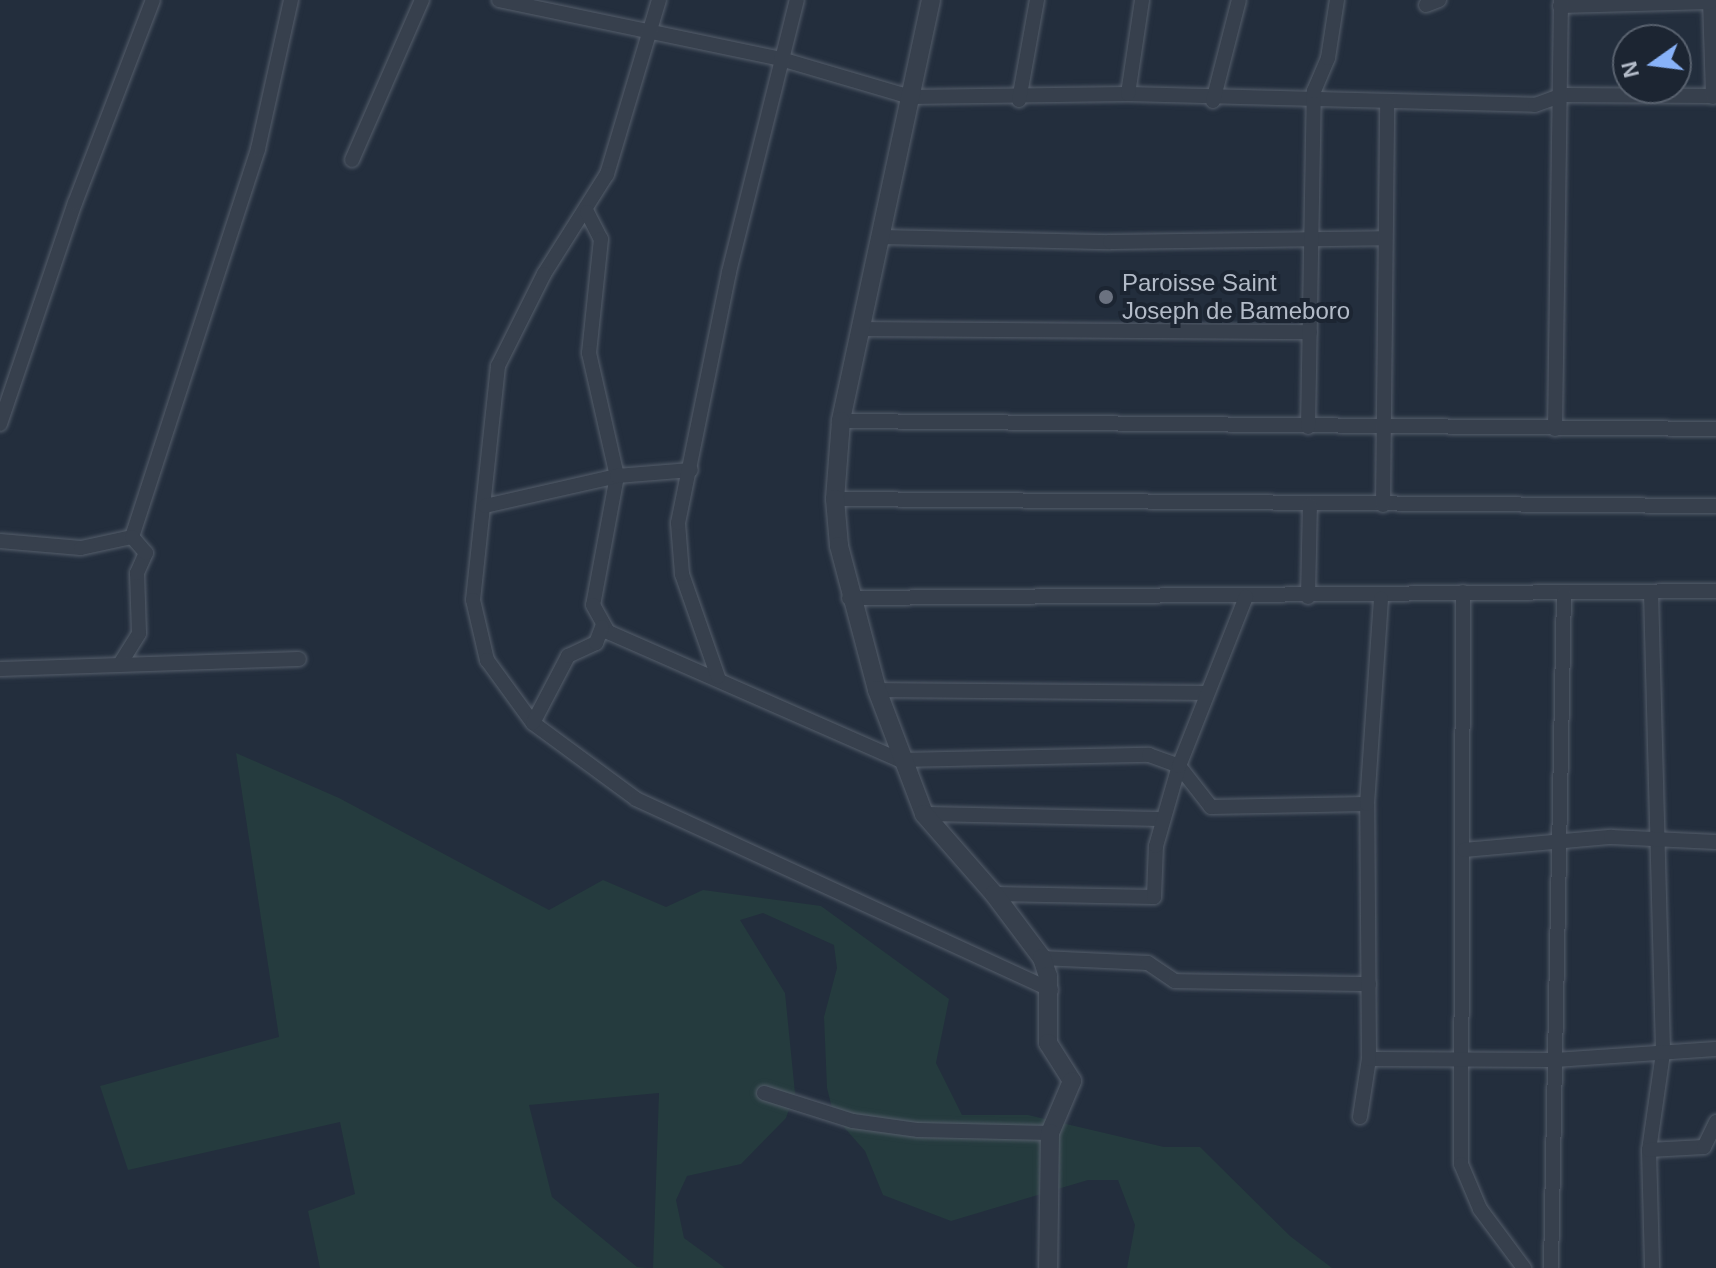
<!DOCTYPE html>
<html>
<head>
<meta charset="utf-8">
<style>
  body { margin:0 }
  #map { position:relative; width:1716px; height:1268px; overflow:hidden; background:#232e3d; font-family:Arial,sans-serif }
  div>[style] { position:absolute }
  .green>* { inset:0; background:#253b3e }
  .roads { filter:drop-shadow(0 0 2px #555e6b) drop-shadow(0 0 2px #555e6b) }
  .minor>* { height:14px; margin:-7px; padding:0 7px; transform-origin:7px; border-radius:7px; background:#37404d }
  .tertiary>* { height:18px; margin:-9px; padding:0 9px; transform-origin:9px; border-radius:9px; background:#37404d }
  .dots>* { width:22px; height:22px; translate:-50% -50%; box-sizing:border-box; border:4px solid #1c2532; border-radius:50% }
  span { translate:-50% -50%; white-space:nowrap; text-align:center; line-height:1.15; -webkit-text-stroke:8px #1c2532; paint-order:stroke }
  .poi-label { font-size:24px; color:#b3bbc8 }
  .left { translate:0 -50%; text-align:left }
  .north { position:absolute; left:1612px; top:24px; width:80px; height:80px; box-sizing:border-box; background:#1c2532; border:2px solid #58616e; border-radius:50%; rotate:256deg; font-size:22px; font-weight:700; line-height:32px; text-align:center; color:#b3bbc8 }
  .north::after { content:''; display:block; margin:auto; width:28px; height:36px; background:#88b2f8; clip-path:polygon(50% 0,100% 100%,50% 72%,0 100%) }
</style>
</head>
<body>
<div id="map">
  <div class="green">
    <i style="clip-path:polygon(236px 753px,339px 798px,549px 910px,603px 880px,666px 907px,703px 890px,821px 906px,949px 999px,936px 1063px,962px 1115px,1028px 1115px,1164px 1147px,1200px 1147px,1290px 1236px,1332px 1268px,1127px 1268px,1135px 1225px,1118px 1180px,1088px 1180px,951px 1221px,883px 1195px,865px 1151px,834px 1116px,827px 1088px,824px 1017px,837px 968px,834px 945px,763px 913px,740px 920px,785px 993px,795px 1093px,786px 1118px,741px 1164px,687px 1176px,676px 1200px,684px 1238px,725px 1268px,653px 1268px,659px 1093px,529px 1105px,552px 1197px,637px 1267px,648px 1268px,320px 1268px,308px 1211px,355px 1194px,340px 1122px,128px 1170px,100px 1086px,279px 1037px)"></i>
  </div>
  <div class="roads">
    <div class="minor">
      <i style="left:499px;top:0;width:288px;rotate:11.8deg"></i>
      <i style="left:781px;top:59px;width:134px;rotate:16.4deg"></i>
      <i style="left:910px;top:97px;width:218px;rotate:-0.8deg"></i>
      <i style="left:1128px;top:94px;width:407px;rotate:1.5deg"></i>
      <i style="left:1535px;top:105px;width:29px;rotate:-20deg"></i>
      <i style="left:1562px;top:95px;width:154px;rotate:0.4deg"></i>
      <i style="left:659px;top:0;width:182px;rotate:106.6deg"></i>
      <i style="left:607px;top:174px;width:118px;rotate:122.2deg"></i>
      <i style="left:544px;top:274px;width:103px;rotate:116.6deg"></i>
      <i style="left:498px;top:366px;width:235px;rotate:96.1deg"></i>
      <i style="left:473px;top:600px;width:62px;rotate:76.9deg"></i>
      <i style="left:487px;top:660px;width:78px;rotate:53.9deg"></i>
      <i style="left:533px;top:723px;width:128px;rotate:36.4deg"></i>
      <i style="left:636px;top:799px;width:457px;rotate:24.7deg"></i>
      <i style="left:1710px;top:0;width:97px;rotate:88.2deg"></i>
      <i style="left:1426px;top:5px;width:14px;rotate:-21deg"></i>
      <i style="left:1560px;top:6px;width:150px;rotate:-1.5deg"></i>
      <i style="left:1128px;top:94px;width:95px;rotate:-81.5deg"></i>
      <i style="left:1019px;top:100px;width:102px;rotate:-79.8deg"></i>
      <i style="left:1213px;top:101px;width:104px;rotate:-75.6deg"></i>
      <i style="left:352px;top:160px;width:175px;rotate:-66.4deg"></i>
      <i style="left:587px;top:212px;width:30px;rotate:63deg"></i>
      <i style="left:601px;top:239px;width:115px;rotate:96deg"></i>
      <i style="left:589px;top:353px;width:126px;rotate:77.2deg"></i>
      <i style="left:617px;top:476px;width:131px;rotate:100.5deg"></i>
      <i style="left:593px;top:605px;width:31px;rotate:61deg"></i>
      <i style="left:608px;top:632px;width:319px;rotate:23.7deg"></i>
      <i style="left:900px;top:760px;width:249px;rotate:-1.2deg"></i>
      <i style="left:1149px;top:755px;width:32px;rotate:20deg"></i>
      <i style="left:1179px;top:766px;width:52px;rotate:52deg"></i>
      <i style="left:1211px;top:807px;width:156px;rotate:-1.1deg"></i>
      <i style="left:881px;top:237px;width:229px;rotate:1.3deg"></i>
      <i style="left:1110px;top:242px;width:274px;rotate:-0.8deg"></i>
      <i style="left:861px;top:329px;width:449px;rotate:0.4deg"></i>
      <i style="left:841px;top:421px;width:875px;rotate:0.52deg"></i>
      <i style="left:0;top:424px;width:233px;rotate:-71.3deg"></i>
      <i style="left:75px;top:203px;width:217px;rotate:-69deg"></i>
      <i style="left:1308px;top:427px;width:336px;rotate:-89deg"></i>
      <i style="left:1314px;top:91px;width:36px;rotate:-67deg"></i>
      <i style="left:1328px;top:58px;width:59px;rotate:-81.2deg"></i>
      <i style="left:1555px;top:429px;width:429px;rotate:-89.2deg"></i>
      <i style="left:835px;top:499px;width:881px;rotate:0.46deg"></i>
      <i style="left:1383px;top:505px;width:401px;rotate:-89.4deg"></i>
      <i style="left:485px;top:506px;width:135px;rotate:-12.8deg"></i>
      <i style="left:617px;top:476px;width:74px;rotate:-4.6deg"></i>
      <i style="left:0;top:541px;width:81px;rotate:4.9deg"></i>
      <i style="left:81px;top:548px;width:52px;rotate:-12.2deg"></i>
      <i style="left:132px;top:537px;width:408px;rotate:-72deg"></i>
      <i style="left:258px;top:149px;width:153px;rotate:-77.5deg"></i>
      <i style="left:1463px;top:592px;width:572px;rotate:90.2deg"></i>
      <i style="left:1461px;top:1164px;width:49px;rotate:67.1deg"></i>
      <i style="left:1480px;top:1209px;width:74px;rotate:53.3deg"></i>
      <i style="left:1651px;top:592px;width:461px;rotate:88.5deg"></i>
      <i style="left:1663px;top:1053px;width:98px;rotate:98.2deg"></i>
      <i style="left:1649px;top:1150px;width:118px;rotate:88.5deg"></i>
      <i style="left:1308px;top:597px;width:92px;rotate:-88.8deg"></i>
      <i style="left:849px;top:598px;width:867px;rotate:-0.46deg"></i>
      <i style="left:120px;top:664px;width:36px;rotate:-58deg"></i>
      <i style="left:139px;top:633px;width:60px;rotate:-91.9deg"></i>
      <i style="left:137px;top:573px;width:22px;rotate:-66deg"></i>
      <i style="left:146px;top:553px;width:21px;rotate:-131deg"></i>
      <i style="left:0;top:669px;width:299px;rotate:-1.9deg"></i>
      <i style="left:718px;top:677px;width:109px;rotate:-109.3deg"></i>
      <i style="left:682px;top:574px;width:51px;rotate:-94.5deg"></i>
      <i style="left:678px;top:523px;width:256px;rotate:-78.5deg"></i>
      <i style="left:729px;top:272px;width:280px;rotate:-76deg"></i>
      <i style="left:877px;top:690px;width:329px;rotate:0.5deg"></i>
      <i style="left:533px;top:723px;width:76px;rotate:-62.4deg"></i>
      <i style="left:568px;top:656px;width:31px;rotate:-25deg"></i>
      <i style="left:596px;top:643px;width:17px;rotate:-69deg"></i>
      <i style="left:924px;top:814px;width:239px;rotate:1.2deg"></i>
      <i style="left:1464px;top:850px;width:148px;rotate:-5.1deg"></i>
      <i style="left:1611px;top:837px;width:105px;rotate:2.7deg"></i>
      <i style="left:994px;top:894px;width:160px;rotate:1.1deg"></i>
      <i style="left:1154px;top:897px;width:51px;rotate:-87.8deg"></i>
      <i style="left:1156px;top:846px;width:83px;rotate:-74deg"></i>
      <i style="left:1179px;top:766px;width:182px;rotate:-68.4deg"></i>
      <i style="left:1042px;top:958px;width:106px;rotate:2.7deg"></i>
      <i style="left:1148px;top:963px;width:32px;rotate:34deg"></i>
      <i style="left:1175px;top:981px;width:194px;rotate:0.9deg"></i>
      <i style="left:1369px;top:1059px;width:186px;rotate:0.3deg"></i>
      <i style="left:1555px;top:1060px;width:161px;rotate:-3.9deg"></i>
      <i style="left:764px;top:1093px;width:93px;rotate:17.5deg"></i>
      <i style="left:853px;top:1121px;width:66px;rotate:7.9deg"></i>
      <i style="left:918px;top:1130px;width:132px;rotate:1.3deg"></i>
      <i style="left:1360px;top:1117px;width:59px;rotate:-81.2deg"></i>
      <i style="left:1369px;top:1059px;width:255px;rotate:-90.4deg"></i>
      <i style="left:1367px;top:804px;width:206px;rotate:-86.1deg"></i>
      <i style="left:1649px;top:1150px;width:55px;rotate:-3.1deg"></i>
      <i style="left:1704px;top:1147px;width:28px;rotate:-64deg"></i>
      <i style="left:1551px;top:1268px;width:675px;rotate:-88.9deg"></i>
    </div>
    <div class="tertiary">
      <i style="left:931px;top:0;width:431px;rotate:102.1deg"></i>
      <i style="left:841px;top:421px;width:78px;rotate:94.4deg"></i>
      <i style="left:835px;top:499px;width:47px;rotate:85.1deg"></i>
      <i style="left:839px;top:546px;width:149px;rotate:75.2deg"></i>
      <i style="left:877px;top:690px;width:133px;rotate:69.2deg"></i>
      <i style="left:924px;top:814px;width:106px;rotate:48.8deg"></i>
      <i style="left:994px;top:894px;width:80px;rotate:53.1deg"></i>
      <i style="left:1042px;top:958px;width:19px;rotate:72deg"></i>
      <i style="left:1048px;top:976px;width:67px;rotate:90deg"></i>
      <i style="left:1048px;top:1043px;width:45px;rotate:57.7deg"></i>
      <i style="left:1072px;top:1081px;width:56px;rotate:112.9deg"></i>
      <i style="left:1050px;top:1133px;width:135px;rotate:90.8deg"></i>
    </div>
  </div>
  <div class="dots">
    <i style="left:1106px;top:297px;background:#6b7280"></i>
  </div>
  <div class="poi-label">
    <span class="left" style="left:1122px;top:297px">Paroisse Saint<br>Joseph de Bameboro</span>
  </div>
  <div class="north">N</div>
</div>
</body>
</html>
